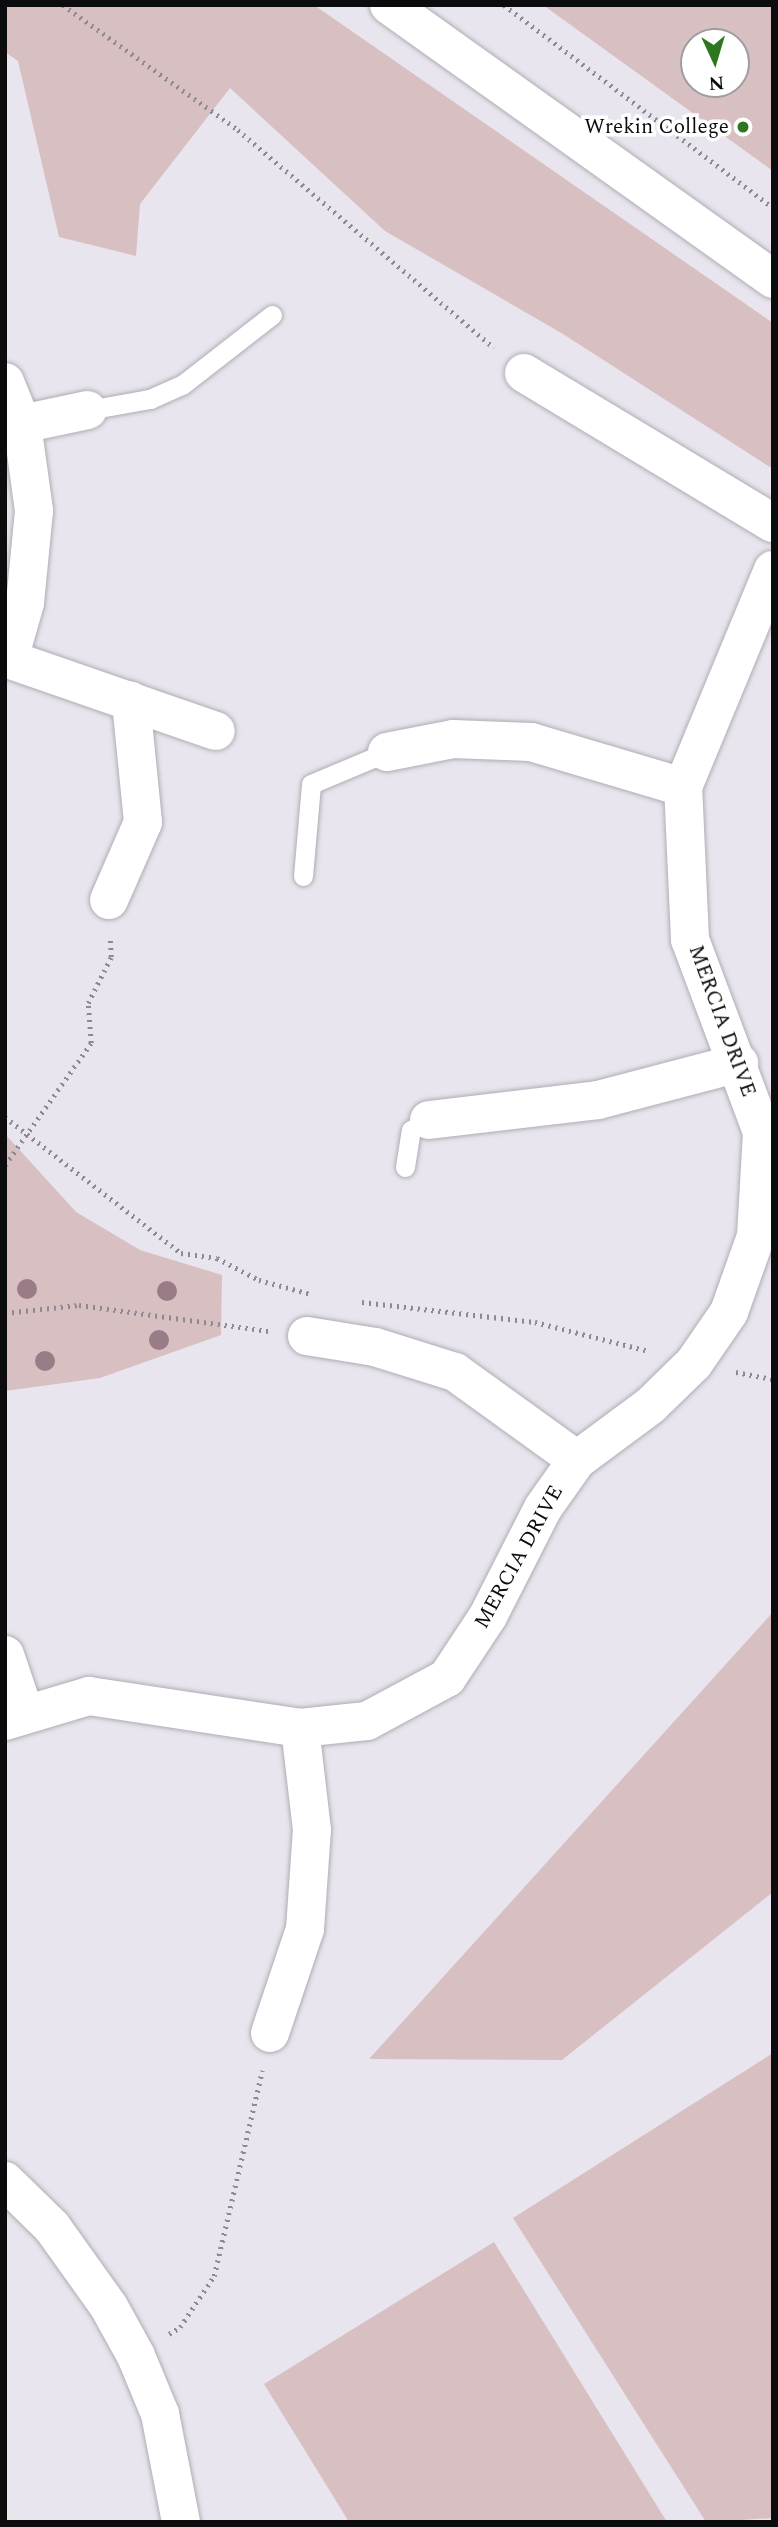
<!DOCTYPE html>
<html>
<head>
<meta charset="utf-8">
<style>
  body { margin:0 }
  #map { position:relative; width:778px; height:2527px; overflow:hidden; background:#e9e5ee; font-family:Spectral,serif }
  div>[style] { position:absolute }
  .green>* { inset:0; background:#d7bfc2 }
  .path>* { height:4.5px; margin-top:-2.25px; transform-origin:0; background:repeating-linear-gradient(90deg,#8c8990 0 2px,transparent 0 7px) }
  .roads { filter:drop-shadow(0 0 2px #b0acb5) drop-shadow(0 0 2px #b0acb5) }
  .service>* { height:19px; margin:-9.5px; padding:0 9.5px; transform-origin:9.5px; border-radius:9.5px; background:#fff }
  .minor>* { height:38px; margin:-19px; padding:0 19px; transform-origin:19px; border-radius:19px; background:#fff }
  .tertiary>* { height:38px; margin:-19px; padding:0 19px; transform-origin:19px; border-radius:19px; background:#fff }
  .primary>* { height:38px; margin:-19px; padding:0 19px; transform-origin:19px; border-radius:19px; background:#fff }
  .trees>* { width:20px; height:20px; margin:-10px; border-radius:50%; background:#9a7c86 }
  .dots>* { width:19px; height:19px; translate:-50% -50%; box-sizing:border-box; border:4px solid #fff; border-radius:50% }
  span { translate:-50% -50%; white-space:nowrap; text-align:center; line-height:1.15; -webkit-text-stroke:7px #fff; paint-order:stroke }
  .poi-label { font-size:21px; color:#0c0b0e }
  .right { translate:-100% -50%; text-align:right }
  .street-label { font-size:21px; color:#0c0b0e }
  .frame { position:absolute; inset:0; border:7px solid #0c0b0e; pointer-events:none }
  .north { position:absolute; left:680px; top:28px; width:70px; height:70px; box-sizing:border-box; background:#fff; border:2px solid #9e9d9f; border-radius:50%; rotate:176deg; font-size:19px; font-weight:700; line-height:28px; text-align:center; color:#0c0b0e }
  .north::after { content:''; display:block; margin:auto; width:24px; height:32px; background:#2d781f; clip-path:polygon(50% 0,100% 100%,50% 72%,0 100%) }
</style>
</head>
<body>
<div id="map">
  <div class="green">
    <i style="clip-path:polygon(5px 5px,314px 5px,773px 323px,773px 469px,563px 334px,385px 231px,230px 88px,140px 204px,136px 256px,59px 237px,18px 61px,5px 52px)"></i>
    <i style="clip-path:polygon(evenodd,543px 5px,773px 5px,773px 171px,543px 5px,694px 42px,736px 42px,736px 84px,694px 84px,694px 42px)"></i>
    <i style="clip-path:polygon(5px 1134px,76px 1212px,140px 1250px,222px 1275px,221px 1335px,100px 1378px,5px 1391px)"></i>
    <i style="clip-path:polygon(773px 1612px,773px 1892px,562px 2060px,369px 2059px)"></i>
    <i style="clip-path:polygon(773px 2053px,773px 2518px,706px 2522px,513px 2218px)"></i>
    <i style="clip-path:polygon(494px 2242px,667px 2522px,349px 2522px,264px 2384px)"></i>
  </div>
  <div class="path">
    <i style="left:63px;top:5px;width:215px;rotate:35.5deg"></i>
    <i style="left:238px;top:130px;width:336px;rotate:40.4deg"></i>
    <i style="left:504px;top:5px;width:337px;rotate:37deg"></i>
    <i style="left:5px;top:1117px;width:222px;rotate:37.7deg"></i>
    <i style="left:181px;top:1253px;width:36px;rotate:8deg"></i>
    <i style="left:217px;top:1258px;width:47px;rotate:27.6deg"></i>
    <i style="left:259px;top:1280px;width:54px;rotate:15.1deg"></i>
    <i style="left:5px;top:1165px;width:149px;rotate:-54.8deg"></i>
    <i style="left:91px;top:1043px;width:40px;rotate:-94.3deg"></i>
    <i style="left:88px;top:1003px;width:51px;rotate:-63.4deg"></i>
    <i style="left:111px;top:957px;width:21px;rotate:-93deg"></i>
    <i style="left:362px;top:1302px;width:174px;rotate:6.6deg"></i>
    <i style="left:535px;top:1322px;width:118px;rotate:14.3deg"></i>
    <i style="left:5px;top:1313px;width:74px;rotate:-6.2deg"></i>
    <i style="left:79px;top:1305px;width:191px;rotate:7.8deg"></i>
    <i style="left:736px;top:1372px;width:38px;rotate:11deg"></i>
    <i style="left:169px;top:2334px;width:13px;rotate:-32deg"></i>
    <i style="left:180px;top:2327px;width:61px;rotate:-56.3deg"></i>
    <i style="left:214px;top:2276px;width:211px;rotate:-76.8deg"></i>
  </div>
  <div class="roads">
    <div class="service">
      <i style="left:88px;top:410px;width:63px;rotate:-10.1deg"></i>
      <i style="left:150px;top:399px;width:35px;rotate:-24deg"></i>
      <i style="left:182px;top:385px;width:114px;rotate:-37.9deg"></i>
      <i style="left:303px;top:876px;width:92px;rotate:-85deg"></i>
      <i style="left:311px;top:784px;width:82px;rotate:-22.8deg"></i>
      <i style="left:405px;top:1167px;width:37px;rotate:-81deg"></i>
      <i style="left:411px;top:1130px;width:21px;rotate:-29deg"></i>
    </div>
    <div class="minor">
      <i style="left:524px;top:373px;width:291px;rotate:31.1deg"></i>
      <i style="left:5px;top:382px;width:45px;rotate:68deg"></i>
      <i style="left:22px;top:424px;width:88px;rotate:82.1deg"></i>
      <i style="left:34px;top:511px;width:92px;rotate:95.6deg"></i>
      <i style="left:25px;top:603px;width:58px;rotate:105.9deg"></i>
      <i style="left:22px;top:424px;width:67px;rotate:-12deg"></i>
      <i style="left:5px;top:658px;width:223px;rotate:19.1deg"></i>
      <i style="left:387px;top:752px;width:67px;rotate:-11.1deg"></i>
      <i style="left:453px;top:739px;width:78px;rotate:2.2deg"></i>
      <i style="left:531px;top:742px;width:159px;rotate:16.5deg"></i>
      <i style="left:109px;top:900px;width:85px;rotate:-66.4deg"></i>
      <i style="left:143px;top:822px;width:122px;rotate:-95.7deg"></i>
      <i style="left:429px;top:1120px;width:170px;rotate:-6.7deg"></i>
      <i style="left:598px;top:1100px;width:146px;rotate:-14.7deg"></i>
      <i style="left:307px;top:1336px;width:69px;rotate:9.2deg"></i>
      <i style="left:375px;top:1347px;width:84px;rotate:17.4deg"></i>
      <i style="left:455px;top:1372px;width:150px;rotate:35.8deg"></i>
      <i style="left:5px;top:1655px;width:59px;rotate:71.3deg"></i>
      <i style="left:5px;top:1721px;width:88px;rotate:-16.6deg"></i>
      <i style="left:89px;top:1696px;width:213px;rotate:8.6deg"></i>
      <i style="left:300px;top:1728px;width:67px;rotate:-6deg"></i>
      <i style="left:367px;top:1721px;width:91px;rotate:-28.3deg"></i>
      <i style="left:447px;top:1678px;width:74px;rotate:-56.5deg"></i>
      <i style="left:488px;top:1616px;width:121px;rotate:-63deg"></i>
      <i style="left:543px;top:1508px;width:59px;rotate:-54.7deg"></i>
      <i style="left:577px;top:1460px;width:92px;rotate:-36.6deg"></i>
      <i style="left:651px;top:1405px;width:60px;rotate:-44.3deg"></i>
      <i style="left:694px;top:1363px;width:62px;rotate:-55.5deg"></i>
      <i style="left:729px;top:1312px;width:81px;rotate:-70.4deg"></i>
      <i style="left:756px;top:1236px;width:104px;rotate:-86.7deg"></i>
      <i style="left:762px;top:1132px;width:206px;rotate:-110.5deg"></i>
      <i style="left:690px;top:939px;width:152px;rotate:-92.6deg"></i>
      <i style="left:683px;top:787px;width:235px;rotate:-67.5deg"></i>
      <i style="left:270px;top:2033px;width:110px;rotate:-71.4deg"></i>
      <i style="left:305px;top:1929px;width:99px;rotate:-86deg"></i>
      <i style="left:312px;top:1830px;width:103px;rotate:-96.7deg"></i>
    </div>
    <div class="tertiary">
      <i style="left:5px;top:2181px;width:66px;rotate:44.4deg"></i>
      <i style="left:52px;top:2227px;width:98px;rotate:54.5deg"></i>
      <i style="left:109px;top:2307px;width:56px;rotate:61.1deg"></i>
      <i style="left:136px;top:2356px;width:63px;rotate:67.5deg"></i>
      <i style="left:160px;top:2414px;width:110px;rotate:79deg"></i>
    </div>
    <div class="primary">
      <i style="left:389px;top:5px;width:472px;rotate:35.5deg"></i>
    </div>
  </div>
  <div class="trees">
    <i style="left:27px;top:1289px"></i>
    <i style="left:167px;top:1291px"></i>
    <i style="left:159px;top:1340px"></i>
    <i style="left:45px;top:1361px"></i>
  </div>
  <div class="dots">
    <i style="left:743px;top:127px;background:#2d781f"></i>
  </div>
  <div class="poi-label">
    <span class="right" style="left:729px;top:127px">Wrekin College</span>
  </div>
  <div class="street-label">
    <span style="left:722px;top:1021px;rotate:70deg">MERCIA DRIVE</span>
    <span style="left:519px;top:1557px;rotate:-61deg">MERCIA DRIVE</span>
  </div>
  <div class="frame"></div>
  <div class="north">N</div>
</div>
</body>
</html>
